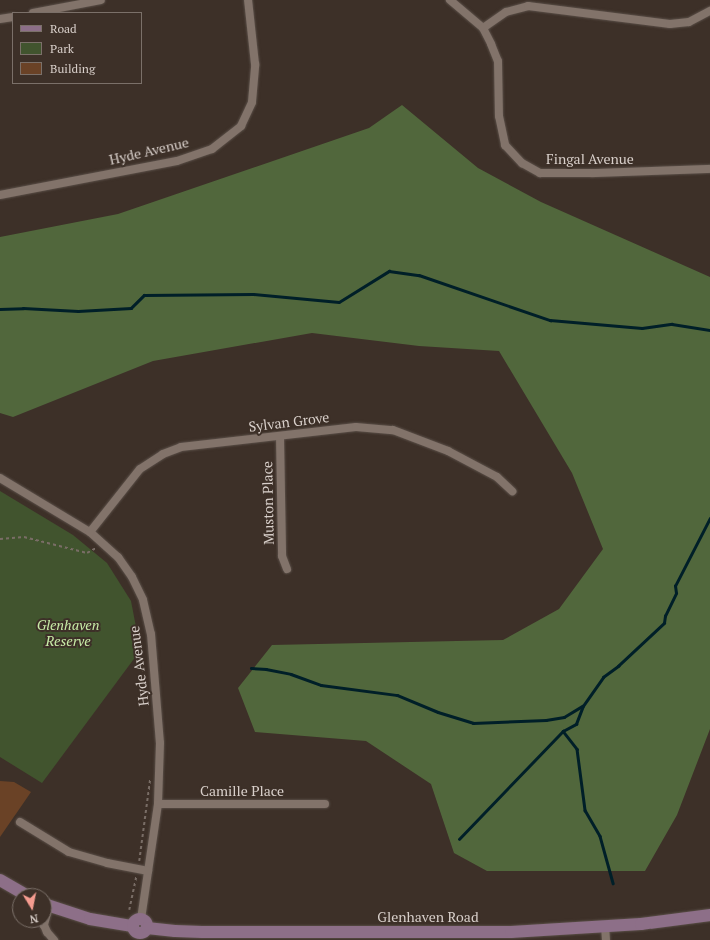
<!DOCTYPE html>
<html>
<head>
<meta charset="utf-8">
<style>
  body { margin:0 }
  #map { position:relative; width:710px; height:940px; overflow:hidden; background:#3d3028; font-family:"PT Serif",serif }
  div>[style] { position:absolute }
  .green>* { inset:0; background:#41542e }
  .forest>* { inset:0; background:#51673c }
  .stream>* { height:2.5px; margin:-1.25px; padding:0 1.25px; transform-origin:1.25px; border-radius:1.25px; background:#001f28 }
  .building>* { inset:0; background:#6a4226 }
  .path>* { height:1.5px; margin-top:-0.75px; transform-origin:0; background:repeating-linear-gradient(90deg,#796d66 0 3px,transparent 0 6px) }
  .roads { filter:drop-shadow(0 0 1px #5a4f48) drop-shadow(0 0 1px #5a4f48) }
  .minor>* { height:8px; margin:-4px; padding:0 4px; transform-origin:4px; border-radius:4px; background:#82736a }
  .secondary>* { height:12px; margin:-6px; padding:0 6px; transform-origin:6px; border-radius:6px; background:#8d6f88 }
  .secondary>.ring { margin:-6px; padding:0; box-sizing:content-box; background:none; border:12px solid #8d6f88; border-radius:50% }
  span { translate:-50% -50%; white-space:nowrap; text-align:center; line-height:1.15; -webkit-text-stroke:4px #3d3028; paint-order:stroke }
  .street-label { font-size:14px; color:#d8cfca }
  .park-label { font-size:14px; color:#c8eca7; font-style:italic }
  .legend { position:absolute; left:12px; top:12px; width:130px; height:72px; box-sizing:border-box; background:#3d3028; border:1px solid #7b7069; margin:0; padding:5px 7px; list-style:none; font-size:12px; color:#d8cfca }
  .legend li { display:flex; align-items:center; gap:8px; height:20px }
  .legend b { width:20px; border:1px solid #7b7069 }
  .north { position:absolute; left:12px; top:888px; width:40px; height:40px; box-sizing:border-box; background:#3d3028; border:1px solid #7b7069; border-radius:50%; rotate:170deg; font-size:11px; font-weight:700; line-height:16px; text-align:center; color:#d8cfca }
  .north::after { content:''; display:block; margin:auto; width:14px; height:18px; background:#f59c90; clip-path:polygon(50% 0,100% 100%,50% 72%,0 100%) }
</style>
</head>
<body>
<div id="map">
  <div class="green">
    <i style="clip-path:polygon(0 491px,73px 535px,107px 563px,131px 601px,136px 627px,139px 652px,42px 783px,0 757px)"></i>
  </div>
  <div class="forest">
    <i style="clip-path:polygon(402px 105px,478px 168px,541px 202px,710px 277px,710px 729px,677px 815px,645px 871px,487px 871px,454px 853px,431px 784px,366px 741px,255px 732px,238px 688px,272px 645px,503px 640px,559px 609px,603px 549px,572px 473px,499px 351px,419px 346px,312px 333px,153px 361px,13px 417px,0 413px,0 237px,118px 214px,369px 128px)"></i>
  </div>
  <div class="stream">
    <i style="left:0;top:309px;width:23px;rotate:-2deg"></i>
    <i style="left:23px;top:308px;width:55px;rotate:3.1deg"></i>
    <i style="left:78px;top:311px;width:53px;rotate:-3.2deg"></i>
    <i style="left:131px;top:308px;width:18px;rotate:-45deg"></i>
    <i style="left:144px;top:295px;width:109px;rotate:-0.5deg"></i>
    <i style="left:253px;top:294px;width:86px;rotate:5.3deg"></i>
    <i style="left:339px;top:302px;width:59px;rotate:-31.8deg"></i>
    <i style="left:389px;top:271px;width:30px;rotate:8deg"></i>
    <i style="left:419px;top:275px;width:139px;rotate:19deg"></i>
    <i style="left:550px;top:320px;width:92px;rotate:5deg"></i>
    <i style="left:642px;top:328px;width:30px;rotate:-8deg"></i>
    <i style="left:672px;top:324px;width:38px;rotate:9deg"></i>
    <i style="left:251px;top:668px;width:15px;rotate:4deg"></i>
    <i style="left:266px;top:669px;width:25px;rotate:11deg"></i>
    <i style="left:291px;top:674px;width:32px;rotate:20deg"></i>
    <i style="left:321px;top:685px;width:77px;rotate:7.5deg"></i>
    <i style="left:397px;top:695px;width:44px;rotate:22.5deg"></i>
    <i style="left:438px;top:712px;width:37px;rotate:17deg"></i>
    <i style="left:473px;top:723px;width:73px;rotate:-2.4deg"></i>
    <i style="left:546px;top:720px;width:18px;rotate:-9deg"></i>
    <i style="left:564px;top:717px;width:21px;rotate:-31deg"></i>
    <i style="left:563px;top:731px;width:23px;rotate:52deg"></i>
    <i style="left:577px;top:749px;width:62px;rotate:82.5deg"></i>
    <i style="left:585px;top:810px;width:30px;rotate:60deg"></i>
    <i style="left:600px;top:836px;width:49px;rotate:74.5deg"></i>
    <i style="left:459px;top:839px;width:150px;rotate:-46.1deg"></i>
    <i style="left:563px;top:731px;width:15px;rotate:-28deg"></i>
    <i style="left:576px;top:724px;width:19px;rotate:-69deg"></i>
    <i style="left:583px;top:706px;width:35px;rotate:-55deg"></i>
    <i style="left:603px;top:677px;width:19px;rotate:-36deg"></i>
    <i style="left:618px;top:666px;width:63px;rotate:-43.1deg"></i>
    <i style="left:664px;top:623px;width:7px;rotate:-82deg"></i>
    <i style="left:665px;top:616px;width:25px;rotate:-64deg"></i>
    <i style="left:676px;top:593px;width:7px;rotate:-98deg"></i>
    <i style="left:675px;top:586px;width:76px;rotate:-62.8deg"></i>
  </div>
  <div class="building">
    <i style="clip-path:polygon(0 781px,14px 782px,31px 792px,0 837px)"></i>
  </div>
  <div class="path">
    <i style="left:0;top:539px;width:24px;rotate:-5deg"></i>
    <i style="left:24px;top:537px;width:65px;rotate:14.3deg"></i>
    <i style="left:87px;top:553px;width:10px;rotate:-29deg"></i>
    <i style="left:143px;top:659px;width:6px;rotate:108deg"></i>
    <i style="left:141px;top:665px;width:4px;rotate:63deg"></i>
    <i style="left:143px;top:669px;width:29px;rotate:82deg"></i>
    <i style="left:139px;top:861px;width:83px;rotate:-82.4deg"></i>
    <i style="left:129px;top:910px;width:34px;rotate:-78deg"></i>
  </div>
  <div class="roads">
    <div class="minor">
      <i style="left:450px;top:0;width:43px;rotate:40.3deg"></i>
      <i style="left:483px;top:28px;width:18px;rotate:63deg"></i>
      <i style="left:491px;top:44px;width:18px;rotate:68deg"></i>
      <i style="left:498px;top:61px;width:55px;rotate:89deg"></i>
      <i style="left:499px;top:116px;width:30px;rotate:78deg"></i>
      <i style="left:505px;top:145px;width:25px;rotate:47deg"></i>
      <i style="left:522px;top:163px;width:21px;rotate:29deg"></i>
      <i style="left:540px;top:173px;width:53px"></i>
      <i style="left:593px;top:173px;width:117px;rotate:-2deg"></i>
      <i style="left:33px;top:13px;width:69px;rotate:-10.8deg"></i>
      <i style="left:0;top:19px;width:13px;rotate:-9deg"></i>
      <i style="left:483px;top:28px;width:28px;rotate:-35deg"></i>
      <i style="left:506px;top:12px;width:23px;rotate:-15deg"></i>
      <i style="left:528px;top:6px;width:143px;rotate:7.2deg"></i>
      <i style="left:670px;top:24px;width:19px;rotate:-6deg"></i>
      <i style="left:689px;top:22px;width:24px;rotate:-28deg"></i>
      <i style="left:0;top:195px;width:180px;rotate:-10.9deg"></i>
      <i style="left:177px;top:161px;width:37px;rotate:-19deg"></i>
      <i style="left:212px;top:149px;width:37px;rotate:-38deg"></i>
      <i style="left:241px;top:126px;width:26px;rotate:-65deg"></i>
      <i style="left:252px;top:102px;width:38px;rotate:-85deg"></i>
      <i style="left:255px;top:64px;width:64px;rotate:-96.2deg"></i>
      <i style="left:280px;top:436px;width:120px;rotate:89deg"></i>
      <i style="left:282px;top:556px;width:14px;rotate:69deg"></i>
      <i style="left:0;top:478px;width:105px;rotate:31deg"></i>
      <i style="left:90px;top:532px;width:38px;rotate:42deg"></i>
      <i style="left:118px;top:557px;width:24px;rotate:55deg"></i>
      <i style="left:132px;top:577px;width:25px;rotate:64deg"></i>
      <i style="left:143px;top:600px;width:35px;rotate:77deg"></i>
      <i style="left:151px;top:634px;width:109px;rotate:85.3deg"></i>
      <i style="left:160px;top:743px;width:61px;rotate:91.9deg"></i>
      <i style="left:158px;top:804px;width:116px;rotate:98.4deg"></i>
      <i style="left:90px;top:532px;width:80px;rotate:-51.6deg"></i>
      <i style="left:140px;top:469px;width:27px;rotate:-33deg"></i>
      <i style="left:163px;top:454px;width:19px;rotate:-21deg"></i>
      <i style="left:181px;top:447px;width:176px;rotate:-6.5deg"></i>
      <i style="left:356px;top:427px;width:37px;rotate:5deg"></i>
      <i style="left:393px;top:430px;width:59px;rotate:20.9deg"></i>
      <i style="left:448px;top:451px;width:55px;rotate:28deg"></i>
      <i style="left:497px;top:477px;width:21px;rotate:43deg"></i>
      <i style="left:158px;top:804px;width:167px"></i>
      <i style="left:20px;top:822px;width:57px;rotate:31.5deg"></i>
      <i style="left:69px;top:852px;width:40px;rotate:16deg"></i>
      <i style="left:107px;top:863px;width:42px;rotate:11deg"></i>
      <i style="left:49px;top:906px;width:20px;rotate:105deg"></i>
      <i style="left:44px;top:925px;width:8px;rotate:67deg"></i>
      <i style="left:47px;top:932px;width:11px;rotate:49deg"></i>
      <i style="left:605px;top:926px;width:14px;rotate:86deg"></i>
    </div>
    <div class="secondary">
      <i style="left:0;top:880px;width:32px;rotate:30deg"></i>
      <i style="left:44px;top:904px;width:48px;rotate:18.1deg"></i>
      <i style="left:90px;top:919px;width:43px;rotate:9.5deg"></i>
      <i class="ring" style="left:133px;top:919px;width:2px;height:2px"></i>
      <i style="left:147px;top:928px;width:28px;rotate:6deg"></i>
      <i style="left:175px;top:931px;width:27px;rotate:2deg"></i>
      <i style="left:202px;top:932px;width:309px"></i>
      <i style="left:511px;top:932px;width:130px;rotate:-3.5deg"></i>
      <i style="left:641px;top:924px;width:70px;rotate:-7.4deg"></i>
    </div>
  </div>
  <div class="street-label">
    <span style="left:149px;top:151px;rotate:-13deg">Hyde Avenue</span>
    <span style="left:590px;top:159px">Fingal Avenue</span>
    <span style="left:289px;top:422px;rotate:-7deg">Sylvan Grove</span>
    <span style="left:268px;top:503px;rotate:-91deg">Muston Place</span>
    <span style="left:139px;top:666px;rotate:-97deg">Hyde Avenue</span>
    <span style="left:242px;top:791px">Camille Place</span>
    <span style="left:428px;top:917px">Glenhaven Road</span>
  </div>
  <div class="park-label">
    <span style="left:68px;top:633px">Glenhaven<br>Reserve</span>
  </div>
  <ul class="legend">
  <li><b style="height:5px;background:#8d6f88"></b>Road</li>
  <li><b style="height:11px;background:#41542e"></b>Park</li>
  <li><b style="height:11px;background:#6a4226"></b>Building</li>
  </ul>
  <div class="north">N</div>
</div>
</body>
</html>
